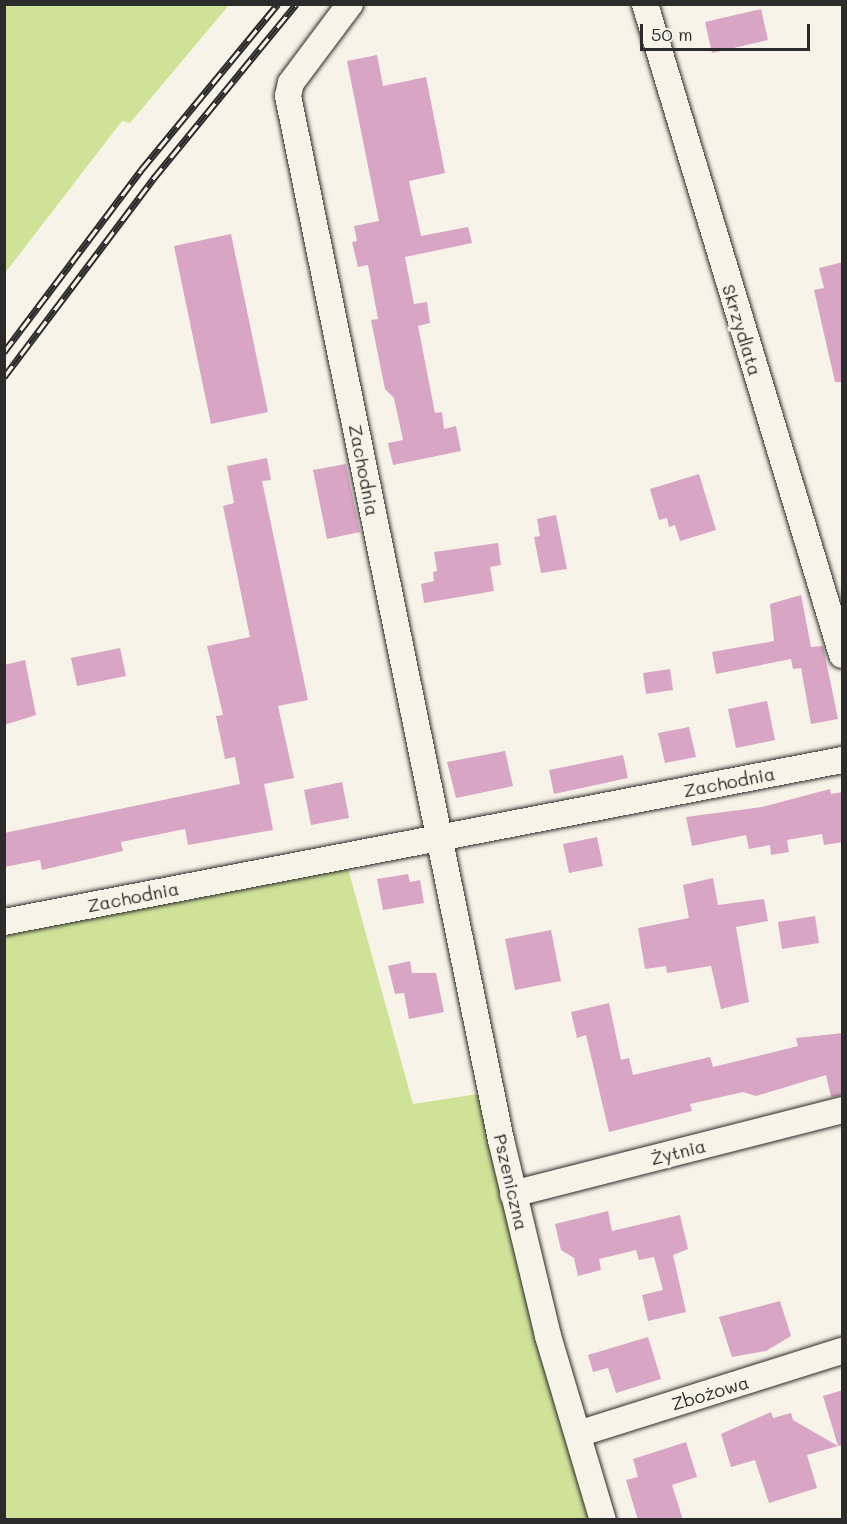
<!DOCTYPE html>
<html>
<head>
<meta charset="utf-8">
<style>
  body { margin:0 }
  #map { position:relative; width:847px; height:1524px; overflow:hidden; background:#f7f3e8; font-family:Mali,sans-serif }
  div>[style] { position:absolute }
  .green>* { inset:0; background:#cfe398 }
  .building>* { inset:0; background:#d8a6c4 }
  .roads { filter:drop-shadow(0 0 2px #2b2b2b) drop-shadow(0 0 2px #2b2b2b) }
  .street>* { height:26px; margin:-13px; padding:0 13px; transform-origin:13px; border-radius:13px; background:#f7f3e8 }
  .rail>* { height:7px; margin-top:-3.5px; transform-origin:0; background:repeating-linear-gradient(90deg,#f7f3e8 0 14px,#2b2b2b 0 28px); box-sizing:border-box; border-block:2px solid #2b2b2b }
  span { translate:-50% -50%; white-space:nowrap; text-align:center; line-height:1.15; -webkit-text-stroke:6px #f7f3e8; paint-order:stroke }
  .street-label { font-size:18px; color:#2b2b2b }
  .frame { position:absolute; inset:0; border:6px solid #2b2b2b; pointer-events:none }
  .scale { position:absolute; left:640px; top:24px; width:170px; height:27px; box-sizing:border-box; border:3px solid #2b2b2b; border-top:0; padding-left:8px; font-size:18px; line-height:21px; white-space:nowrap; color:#2b2b2b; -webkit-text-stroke:4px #f7f3e8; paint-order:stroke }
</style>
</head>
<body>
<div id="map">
  <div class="green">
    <i style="clip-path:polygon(5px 4px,229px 5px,130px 123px,122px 121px,5px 273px)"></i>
    <i style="clip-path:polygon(345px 858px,413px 1104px,491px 1092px,603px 1519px,5px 1520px,5px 922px)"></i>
  </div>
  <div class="building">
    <i style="clip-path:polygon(761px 9px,768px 40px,712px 53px,705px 22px)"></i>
    <i style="clip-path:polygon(377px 55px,383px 86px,426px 77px,445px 173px,409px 181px,421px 236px,468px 227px,472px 243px,405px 257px,414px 304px,427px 302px,430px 323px,418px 326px,435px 413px,442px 412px,444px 429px,456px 426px,461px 451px,393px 465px,388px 443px,403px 440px,394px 398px,385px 389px,371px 320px,378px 319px,368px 265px,358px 267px,352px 242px,357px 241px,354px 226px,379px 221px,347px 61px)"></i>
    <i style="clip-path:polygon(231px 234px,268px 412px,211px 424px,174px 246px)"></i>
    <i style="clip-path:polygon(843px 262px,843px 382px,835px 382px,814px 290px,824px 288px,819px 268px)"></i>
    <i style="clip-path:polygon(267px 458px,271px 480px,262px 481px,308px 700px,278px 706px,294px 778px,264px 784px,273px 830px,188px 845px,185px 829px,121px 842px,123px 851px,42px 870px,40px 860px,4px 867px,4px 833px,240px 784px,235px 757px,225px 759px,216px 716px,223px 715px,207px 646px,250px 637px,223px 506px,234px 503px,227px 466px)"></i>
    <i style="clip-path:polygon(346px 464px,360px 532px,327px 539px,313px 470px)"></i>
    <i style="clip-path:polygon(699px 474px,716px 530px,680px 541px,675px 525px,669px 527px,667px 518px,659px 520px,650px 489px)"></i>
    <i style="clip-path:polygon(556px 515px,567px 569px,541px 573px,534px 537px,540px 536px,537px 519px)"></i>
    <i style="clip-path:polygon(498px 543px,501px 565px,490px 567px,494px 591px,424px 603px,421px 584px,434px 581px,433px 572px,437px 571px,434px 552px)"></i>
    <i style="clip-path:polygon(801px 595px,811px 647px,823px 646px,838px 719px,811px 724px,801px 668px,793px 669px,791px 659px,716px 674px,712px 652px,774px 641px,770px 604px)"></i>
    <i style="clip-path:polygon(120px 648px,126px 676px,77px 686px,71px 658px)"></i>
    <i style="clip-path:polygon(25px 660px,36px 715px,4px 725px,4px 665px)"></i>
    <i style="clip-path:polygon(670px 669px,673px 690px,646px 694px,643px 673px)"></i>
    <i style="clip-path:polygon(767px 701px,775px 740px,736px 748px,728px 709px)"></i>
    <i style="clip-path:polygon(689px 727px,696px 757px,665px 763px,658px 733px)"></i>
    <i style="clip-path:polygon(505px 751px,513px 786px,456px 798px,447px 762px)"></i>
    <i style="clip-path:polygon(623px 755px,628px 778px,554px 794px,549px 770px)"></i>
    <i style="clip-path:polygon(342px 782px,349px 818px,311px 825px,304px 790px)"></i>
    <i style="clip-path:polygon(830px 789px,831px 794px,843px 792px,843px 842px,824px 845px,822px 834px,787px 840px,789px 852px,771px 855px,770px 845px,749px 849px,746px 835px,692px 846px,686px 817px,762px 807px)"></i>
    <i style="clip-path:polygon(597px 837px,603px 866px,569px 873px,563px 844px)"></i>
    <i style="clip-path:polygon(408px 874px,410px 882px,420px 880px,424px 903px,383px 910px,377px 879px)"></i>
    <i style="clip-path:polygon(713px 878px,718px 905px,764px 899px,768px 921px,736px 927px,749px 1002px,721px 1009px,711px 966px,667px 973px,666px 966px,645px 969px,638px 928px,689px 918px,683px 885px)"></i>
    <i style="clip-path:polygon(815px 916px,819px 943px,782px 949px,778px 922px)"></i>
    <i style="clip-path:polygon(551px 930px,561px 981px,515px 990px,505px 939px)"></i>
    <i style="clip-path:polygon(410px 961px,412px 973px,436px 973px,444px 1012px,409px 1019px,404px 993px,395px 994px,388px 966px)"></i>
    <i style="clip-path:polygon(609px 1003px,621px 1060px,629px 1058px,633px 1075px,710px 1057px,713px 1067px,798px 1046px,796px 1038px,843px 1033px,843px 1095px,831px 1097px,826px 1075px,756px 1096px,743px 1092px,690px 1104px,692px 1111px,609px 1132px,586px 1035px,577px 1038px,571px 1012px)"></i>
    <i style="clip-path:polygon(608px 1211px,612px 1231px,680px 1215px,688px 1249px,673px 1255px,686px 1312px,648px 1321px,642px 1295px,663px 1290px,654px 1257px,639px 1260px,636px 1250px,599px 1259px,601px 1270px,578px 1276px,574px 1258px,561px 1250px,555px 1224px)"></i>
    <i style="clip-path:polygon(780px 1301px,791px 1336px,766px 1351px,732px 1357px,719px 1317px)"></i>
    <i style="clip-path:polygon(648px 1337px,661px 1379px,616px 1393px,608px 1368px,593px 1372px,588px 1355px)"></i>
    <i style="clip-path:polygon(843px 1390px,843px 1445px,838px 1446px,823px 1396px)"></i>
    <i style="clip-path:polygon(771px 1412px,773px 1418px,791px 1413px,793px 1420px,838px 1446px,807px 1455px,817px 1488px,769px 1503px,755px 1460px,731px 1467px,721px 1434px)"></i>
    <i style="clip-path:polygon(686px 1442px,697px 1477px,672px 1485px,683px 1520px,638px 1520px,626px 1480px,638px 1477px,633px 1459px)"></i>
  </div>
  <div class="roads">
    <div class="street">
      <i style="left:350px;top:4px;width:99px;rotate:126.8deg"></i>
      <i style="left:291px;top:83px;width:13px;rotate:103deg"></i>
      <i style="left:288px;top:96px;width:1066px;rotate:78.47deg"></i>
      <i style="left:501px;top:1140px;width:202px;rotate:76.5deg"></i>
      <i style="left:548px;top:1336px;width:192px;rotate:73.4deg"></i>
      <i style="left:645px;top:4px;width:680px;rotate:73.16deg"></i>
      <i style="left:4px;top:922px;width:854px;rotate:-10.94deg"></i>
      <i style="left:513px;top:1194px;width:340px;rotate:-14.3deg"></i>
      <i style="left:578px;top:1434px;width:277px;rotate:-17.5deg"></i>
    </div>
  </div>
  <div class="rail">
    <i style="left:4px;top:352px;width:228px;rotate:-53deg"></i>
    <i style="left:141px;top:170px;width:215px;rotate:-50.5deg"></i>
    <i style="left:4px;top:377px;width:248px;rotate:-53deg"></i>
    <i style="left:153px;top:179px;width:226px;rotate:-50.7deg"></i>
  </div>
  <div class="street-label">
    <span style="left:742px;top:330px;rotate:73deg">Skrzydlata</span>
    <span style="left:364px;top:470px;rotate:79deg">Zachodnia</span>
    <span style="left:729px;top:782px;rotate:-11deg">Zachodnia</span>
    <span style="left:133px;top:897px;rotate:-11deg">Zachodnia</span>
    <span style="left:678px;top:1152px;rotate:-14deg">Żytnia</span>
    <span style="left:511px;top:1182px;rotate:77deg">Pszeniczna</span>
    <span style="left:710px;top:1393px;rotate:-17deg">Zbożowa</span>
  </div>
  <div class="frame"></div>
  <div class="scale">50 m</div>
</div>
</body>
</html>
